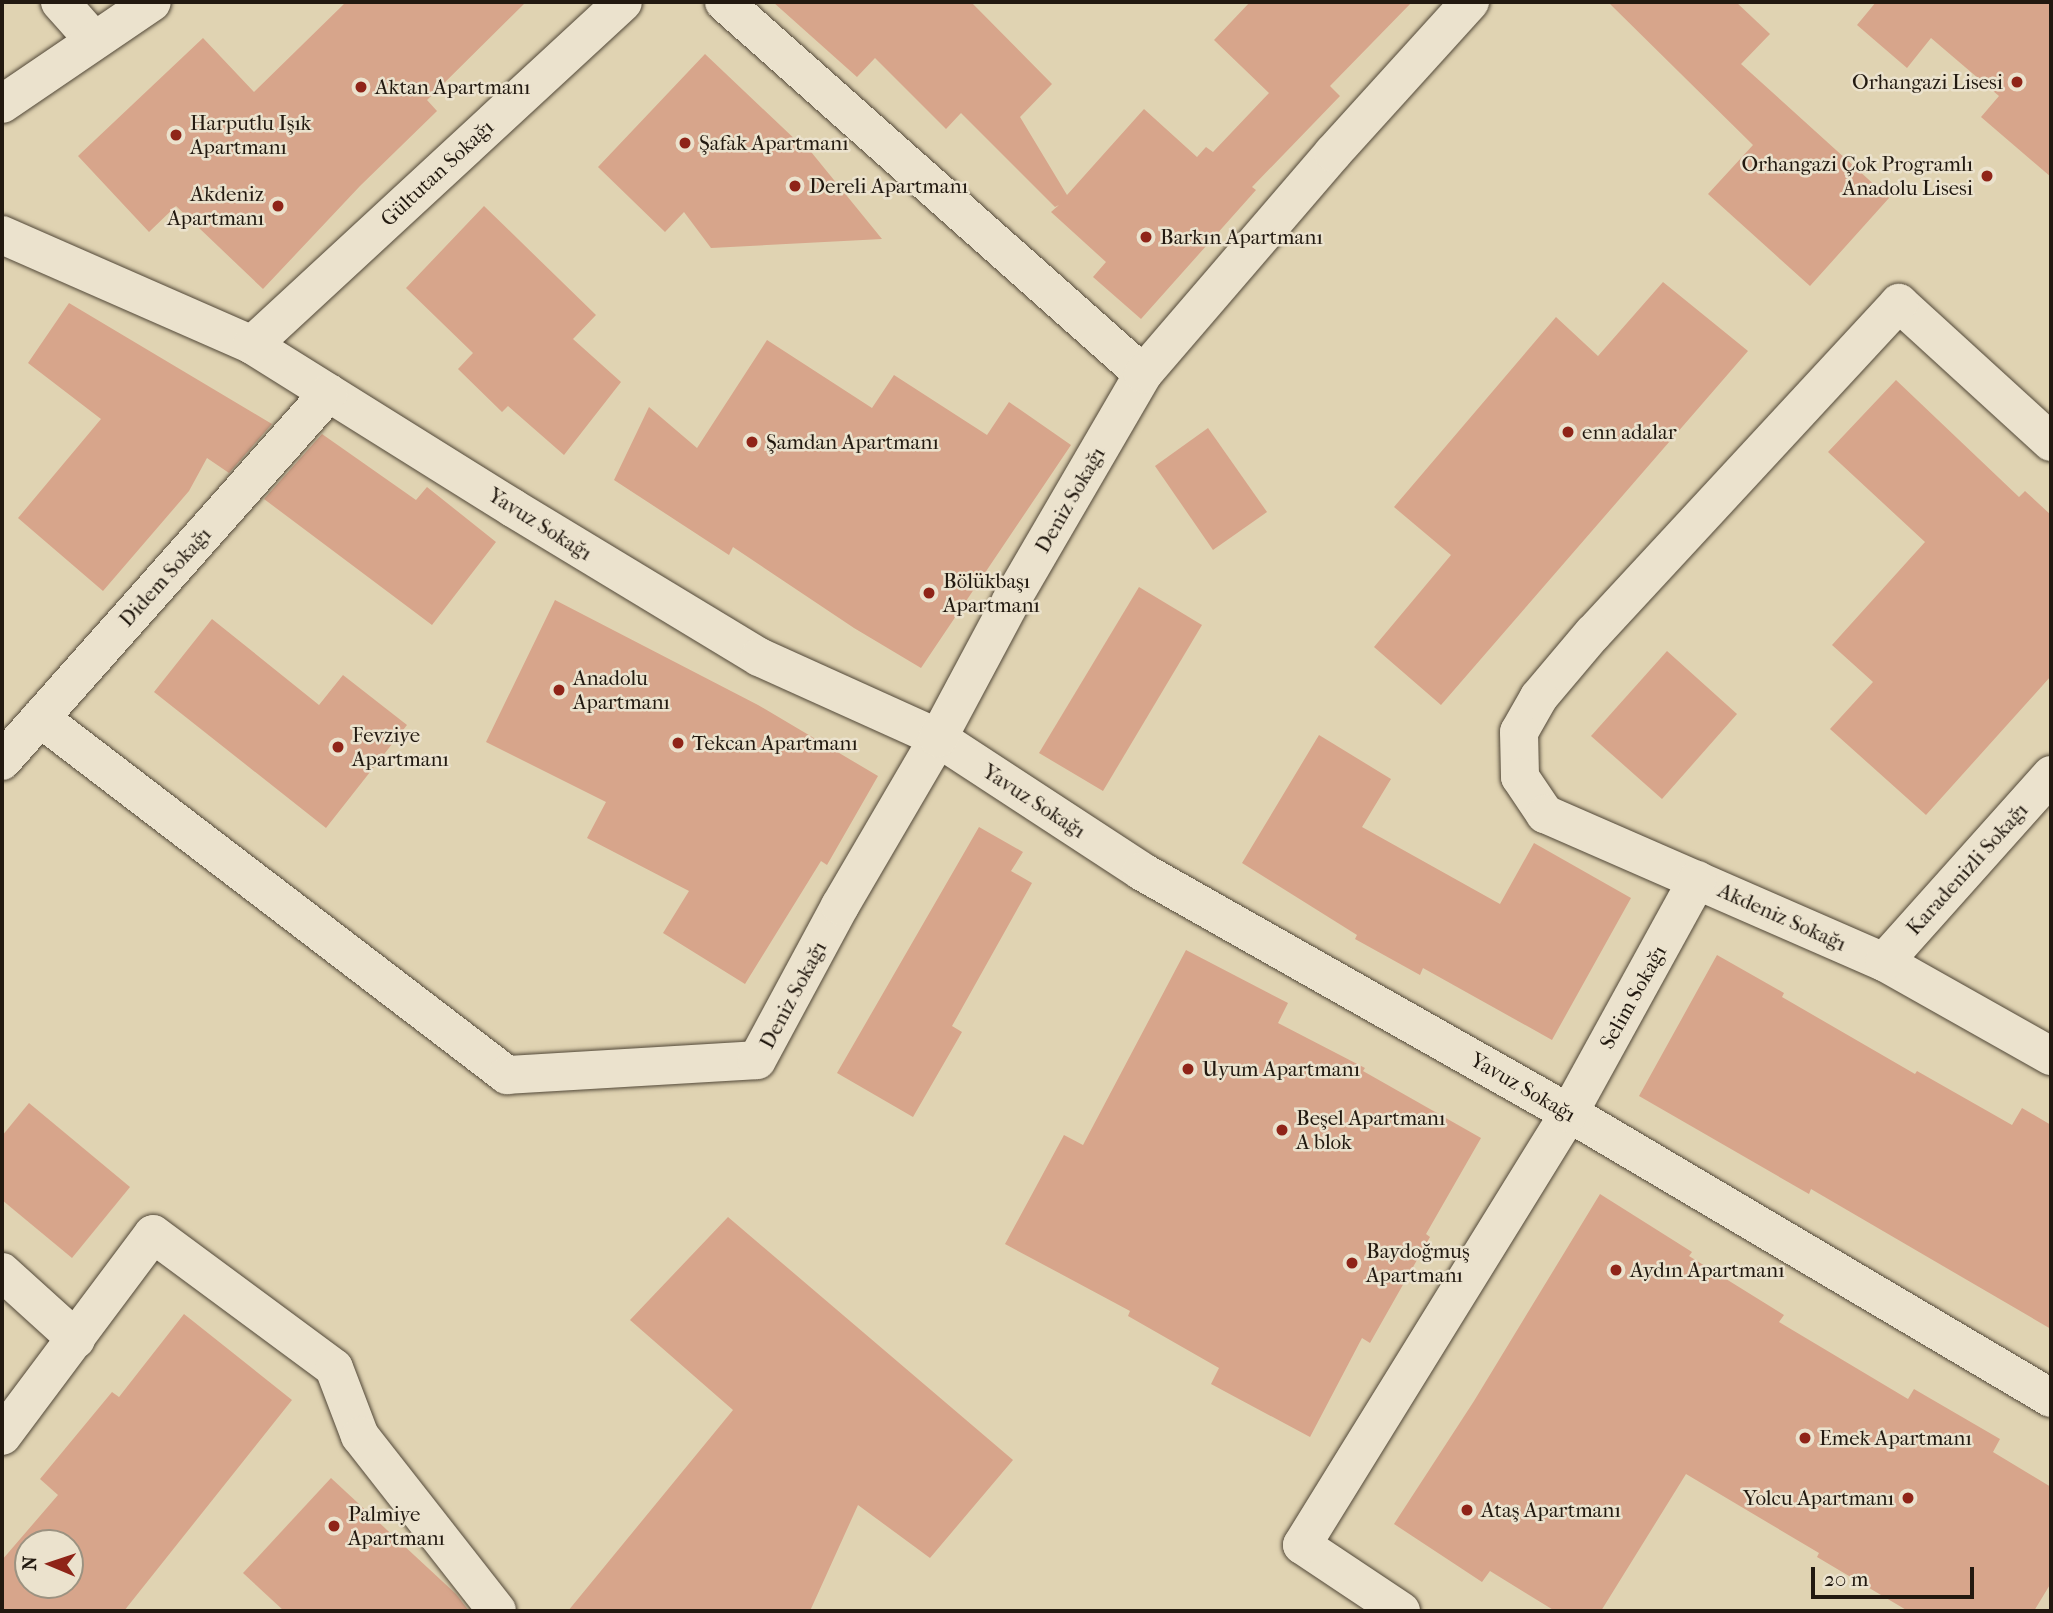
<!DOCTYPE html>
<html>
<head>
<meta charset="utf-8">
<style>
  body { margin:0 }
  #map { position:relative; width:2053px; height:1613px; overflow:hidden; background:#e0d3b2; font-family:"IM FELL French Canon",serif }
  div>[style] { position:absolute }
  .building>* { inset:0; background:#d7a58b }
  .roads { filter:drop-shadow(0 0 2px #524838) drop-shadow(0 0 2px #524838) }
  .minor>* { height:38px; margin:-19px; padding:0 19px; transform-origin:19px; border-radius:19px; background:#ebe2cd }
  .dots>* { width:19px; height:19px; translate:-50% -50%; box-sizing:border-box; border:4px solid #ebe2cd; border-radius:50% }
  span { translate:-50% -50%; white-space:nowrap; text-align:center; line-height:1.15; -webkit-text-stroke:5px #ebe2cd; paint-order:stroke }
  .poi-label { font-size:21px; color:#221910 }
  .right { translate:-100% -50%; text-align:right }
  .left { translate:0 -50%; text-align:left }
  .street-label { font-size:21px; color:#221910 }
  .frame { position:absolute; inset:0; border:4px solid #221910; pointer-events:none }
  .north { position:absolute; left:14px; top:1529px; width:70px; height:70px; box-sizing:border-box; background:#ebe2cd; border:2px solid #9b9281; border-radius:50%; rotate:272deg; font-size:19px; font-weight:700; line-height:28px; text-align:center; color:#221910 }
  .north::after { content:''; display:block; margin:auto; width:24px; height:32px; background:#8f2418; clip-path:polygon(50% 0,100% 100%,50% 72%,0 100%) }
  .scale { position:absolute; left:1811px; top:1567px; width:163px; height:32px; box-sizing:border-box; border:4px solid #221910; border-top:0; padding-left:9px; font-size:21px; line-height:24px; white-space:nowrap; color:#221910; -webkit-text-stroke:5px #ebe2cd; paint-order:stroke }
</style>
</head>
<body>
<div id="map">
  <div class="building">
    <i style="clip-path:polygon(346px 2px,526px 2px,427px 100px,437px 111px,360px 186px,263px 289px,176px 206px,149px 232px,78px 156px,203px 38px,254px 92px)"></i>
    <i style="clip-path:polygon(773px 2px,971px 2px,1052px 84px,1020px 117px,1067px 195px,1144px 109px,1197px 157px,1206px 147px,1213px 152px,1269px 93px,1214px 40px,1250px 2px,1412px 2px,1330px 86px,1340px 96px,1252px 187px,1256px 190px,1141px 319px,1093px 277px,1106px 262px,1051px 212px,1059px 205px,1055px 207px,961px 113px,946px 129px,875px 58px,857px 77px)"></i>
    <i style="clip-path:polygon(1608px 2px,1736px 2px,1770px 34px,1741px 64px,1889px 198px,1810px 286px,1708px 194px,1753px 145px)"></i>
    <i style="clip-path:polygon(1876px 2px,2051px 2px,2051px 177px,1981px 117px,1999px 96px,1931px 38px,1907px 68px,1857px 25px)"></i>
    <i style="clip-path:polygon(705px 54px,800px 144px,803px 142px,882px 239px,711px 248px,684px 212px,665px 232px,598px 167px)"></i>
    <i style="clip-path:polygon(484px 206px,596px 315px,573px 339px,621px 382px,564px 455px,508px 406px,502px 412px,458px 369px,473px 353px,406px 288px)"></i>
    <i style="clip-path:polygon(1663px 282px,1748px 351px,1441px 705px,1374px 647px,1451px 555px,1394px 507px,1556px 317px,1598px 356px)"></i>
    <i style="clip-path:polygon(69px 303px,272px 424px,229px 473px,207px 458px,189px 491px,103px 591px,18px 518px,101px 419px,28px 363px)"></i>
    <i style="clip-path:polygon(767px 340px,872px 408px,894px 375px,987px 435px,1009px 402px,1071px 445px,921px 668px,854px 628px,733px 547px,729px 555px,614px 480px,649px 407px,697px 448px)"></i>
    <i style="clip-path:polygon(1896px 380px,2019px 497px,2025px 491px,2051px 515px,2051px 676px,1926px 815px,1830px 729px,1873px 682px,1832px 645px,1925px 542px,1828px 452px)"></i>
    <i style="clip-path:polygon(1208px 428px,1267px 512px,1213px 550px,1155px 466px)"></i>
    <i style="clip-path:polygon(322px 434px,416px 500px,427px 487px,496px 542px,432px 625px,264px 499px)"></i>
    <i style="clip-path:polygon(1139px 587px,1202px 625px,1103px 791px,1039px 753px)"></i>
    <i style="clip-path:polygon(555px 600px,758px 705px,878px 776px,827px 865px,821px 861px,745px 984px,663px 933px,689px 891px,587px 838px,606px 802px,486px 742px)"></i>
    <i style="clip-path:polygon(212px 619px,319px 705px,343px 675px,407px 725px,326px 828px,154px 692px)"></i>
    <i style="clip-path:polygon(1667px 651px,1737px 714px,1662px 799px,1591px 736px)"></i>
    <i style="clip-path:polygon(1319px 735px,1391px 779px,1362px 827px,1500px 904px,1534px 843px,1631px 898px,1552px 1040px,1423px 968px,1420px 975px,1355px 939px,1357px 935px,1242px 863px)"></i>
    <i style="clip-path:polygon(979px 827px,1023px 852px,1011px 871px,1032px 883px,952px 1026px,962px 1032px,913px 1117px,837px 1073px)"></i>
    <i style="clip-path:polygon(1186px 950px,1288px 1003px,1278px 1023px,1365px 1068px,1363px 1071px,1481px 1138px,1426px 1234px,1430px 1237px,1370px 1343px,1362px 1338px,1310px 1437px,1211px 1384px,1219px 1368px,1128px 1316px,1130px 1311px,1005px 1244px,1064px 1135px,1083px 1145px)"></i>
    <i style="clip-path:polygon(1717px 955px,1784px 993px,1782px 997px,1915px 1074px,1917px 1071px,2012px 1125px,2022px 1108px,2051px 1125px,2051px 1329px,1811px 1189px,1809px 1194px,1639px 1096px)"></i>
    <i style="clip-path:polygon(29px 1103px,130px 1187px,72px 1258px,2px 1200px,2px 1136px)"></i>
    <i style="clip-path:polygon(1600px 1194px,1692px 1252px,1689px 1256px,1784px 1315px,1779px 1322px,1908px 1399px,1914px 1389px,2000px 1439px,1993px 1452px,2051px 1487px,2051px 1583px,2034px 1611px,1908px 1611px,1817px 1557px,1819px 1553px,1686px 1474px,1601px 1611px,1555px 1611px,1490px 1571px,1482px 1582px,1394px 1524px,1474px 1401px)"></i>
    <i style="clip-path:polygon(728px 1217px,1013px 1460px,930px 1558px,858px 1505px,810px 1611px,568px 1611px,733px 1410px,630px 1320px)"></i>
    <i style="clip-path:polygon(evenodd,184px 1314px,292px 1400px,124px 1611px,2px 1611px,2px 1560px,58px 1495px,40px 1479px,112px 1392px,119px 1397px,184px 1314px,28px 1543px,70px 1543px,70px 1585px,28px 1585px,28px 1543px)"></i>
    <i style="clip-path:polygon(331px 1478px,456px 1594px,469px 1611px,284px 1611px,243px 1573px)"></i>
  </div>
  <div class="roads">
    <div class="minor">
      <i style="left:60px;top:2px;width:50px;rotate:48.3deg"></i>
      <i style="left:724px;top:2px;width:560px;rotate:41.6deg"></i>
      <i style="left:2px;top:104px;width:181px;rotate:-34.2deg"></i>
      <i style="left:2px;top:235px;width:273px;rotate:23.7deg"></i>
      <i style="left:252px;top:345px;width:308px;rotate:32deg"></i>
      <i style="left:513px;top:508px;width:288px;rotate:31.2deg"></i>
      <i style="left:759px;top:657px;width:196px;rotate:24.3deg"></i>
      <i style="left:938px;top:738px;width:243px;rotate:33.2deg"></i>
      <i style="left:1141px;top:871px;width:492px;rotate:29.5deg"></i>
      <i style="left:1569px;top:1113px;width:560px;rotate:30.6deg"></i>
      <i style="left:252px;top:345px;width:505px;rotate:-42.75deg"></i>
      <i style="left:2051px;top:442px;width:206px;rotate:-137.6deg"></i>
      <i style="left:1899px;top:303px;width:450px;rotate:132.8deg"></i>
      <i style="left:1593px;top:633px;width:84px;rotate:130.2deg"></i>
      <i style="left:1539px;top:697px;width:40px;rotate:119.7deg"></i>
      <i style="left:1519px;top:732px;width:45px;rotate:88.7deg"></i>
      <i style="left:1520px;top:777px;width:45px;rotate:56deg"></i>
      <i style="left:1545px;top:814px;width:370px;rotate:23.6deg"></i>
      <i style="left:1884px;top:962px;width:192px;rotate:29.4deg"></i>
      <i style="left:40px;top:718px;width:588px;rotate:37.4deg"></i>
      <i style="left:507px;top:1075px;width:250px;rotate:-3.4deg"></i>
      <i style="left:757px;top:1060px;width:175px;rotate:-61.7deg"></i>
      <i style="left:840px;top:906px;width:194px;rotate:-59.7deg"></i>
      <i style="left:938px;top:738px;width:155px;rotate:-61.9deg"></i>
      <i style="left:1011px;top:601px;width:263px;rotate:-59.8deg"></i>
      <i style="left:1143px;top:374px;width:291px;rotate:-49.3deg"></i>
      <i style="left:1333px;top:153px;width:204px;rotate:-47.8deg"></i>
      <i style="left:2px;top:761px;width:492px;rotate:-48.4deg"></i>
      <i style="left:1884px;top:962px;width:251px;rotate:-48.2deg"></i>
      <i style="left:2px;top:1272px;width:100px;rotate:42.2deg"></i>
      <i style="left:2px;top:1436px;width:252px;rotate:-53.2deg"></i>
      <i style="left:153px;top:1234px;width:225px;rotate:36.5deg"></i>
      <i style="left:334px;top:1368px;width:73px;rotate:69.1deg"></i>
      <i style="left:360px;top:1436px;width:222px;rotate:51.9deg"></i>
      <i style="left:1401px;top:1611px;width:119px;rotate:-146.3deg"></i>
      <i style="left:1302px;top:1545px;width:508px;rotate:-58.28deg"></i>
      <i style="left:1569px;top:1113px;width:266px;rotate:-61.2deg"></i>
    </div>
  </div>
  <div class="dots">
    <i style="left:2017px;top:82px;background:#8f2418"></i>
    <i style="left:361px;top:87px;background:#8f2418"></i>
    <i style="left:176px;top:135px;background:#8f2418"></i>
    <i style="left:685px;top:143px;background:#8f2418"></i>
    <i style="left:1987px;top:176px;background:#8f2418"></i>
    <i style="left:795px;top:186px;background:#8f2418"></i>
    <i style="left:278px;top:206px;background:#8f2418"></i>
    <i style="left:1146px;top:237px;background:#8f2418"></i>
    <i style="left:1568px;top:432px;background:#8f2418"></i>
    <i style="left:752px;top:442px;background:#8f2418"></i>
    <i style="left:929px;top:593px;background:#8f2418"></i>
    <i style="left:559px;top:690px;background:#8f2418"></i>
    <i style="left:678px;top:743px;background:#8f2418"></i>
    <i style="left:338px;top:747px;background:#8f2418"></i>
    <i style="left:1188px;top:1069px;background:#8f2418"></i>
    <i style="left:1282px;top:1130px;background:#8f2418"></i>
    <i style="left:1352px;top:1263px;background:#8f2418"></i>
    <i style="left:1616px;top:1270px;background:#8f2418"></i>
    <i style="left:1805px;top:1438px;background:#8f2418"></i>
    <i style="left:1908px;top:1498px;background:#8f2418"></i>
    <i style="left:1467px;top:1510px;background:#8f2418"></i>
    <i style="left:334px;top:1526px;background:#8f2418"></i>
  </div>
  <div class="poi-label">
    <span class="right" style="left:2003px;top:82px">Orhangazi Lisesi</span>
    <span class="left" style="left:375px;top:87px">Aktan Apartmanı</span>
    <span class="left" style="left:190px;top:135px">Harputlu Işık<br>Apartmanı</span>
    <span class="left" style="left:699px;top:143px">Şafak Apartmanı</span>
    <span class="right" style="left:1973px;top:176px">Orhangazi Çok Programlı<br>Anadolu Lisesi</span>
    <span class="left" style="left:809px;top:186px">Dereli Apartmanı</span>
    <span class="right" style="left:264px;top:206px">Akdeniz<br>Apartmanı</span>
    <span class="left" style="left:1160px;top:237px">Barkın Apartmanı</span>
    <span class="left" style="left:1582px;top:432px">enn adalar</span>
    <span class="left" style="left:766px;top:442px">Şamdan Apartmanı</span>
    <span class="left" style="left:943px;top:593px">Bölükbaşı<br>Apartmanı</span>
    <span class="left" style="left:573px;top:690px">Anadolu<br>Apartmanı</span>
    <span class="left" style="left:352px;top:747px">Fevziye<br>Apartmanı</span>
    <span class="left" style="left:692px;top:743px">Tekcan Apartmanı</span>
    <span class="left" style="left:1202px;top:1069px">Uyum Apartmanı</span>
    <span class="left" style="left:1296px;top:1130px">Beşel Apartmanı<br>A blok</span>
    <span class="left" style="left:1366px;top:1263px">Baydoğmuş<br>Apartmanı</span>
    <span class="left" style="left:1630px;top:1270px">Aydın Apartmanı</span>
    <span class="left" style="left:1819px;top:1438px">Emek Apartmanı</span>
    <span class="right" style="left:1894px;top:1498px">Yolcu Apartmanı</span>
    <span class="left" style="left:1481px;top:1510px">Ataş Apartmanı</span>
    <span class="left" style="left:348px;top:1526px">Palmiye<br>Apartmanı</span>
  </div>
  <div class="street-label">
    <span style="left:437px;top:173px;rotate:-43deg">Gültutan Sokağı</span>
    <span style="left:1070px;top:500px;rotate:-60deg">Deniz Sokağı</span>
    <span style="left:540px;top:524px;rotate:32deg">Yavuz Sokağı</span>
    <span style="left:165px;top:577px;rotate:-48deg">Didem Sokağı</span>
    <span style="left:1034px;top:801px;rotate:33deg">Yavuz Sokağı</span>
    <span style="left:1967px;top:869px;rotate:-48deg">Karadenizli Sokağı</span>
    <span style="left:1782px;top:917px;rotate:24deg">Akdeniz Sokağı</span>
    <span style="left:793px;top:995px;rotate:-62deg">Deniz Sokağı</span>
    <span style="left:1633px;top:997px;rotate:-61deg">Selim Sokağı</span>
    <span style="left:1523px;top:1087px;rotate:30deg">Yavuz Sokağı</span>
  </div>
  <div class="frame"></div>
  <div class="north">N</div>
  <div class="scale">20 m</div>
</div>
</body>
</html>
